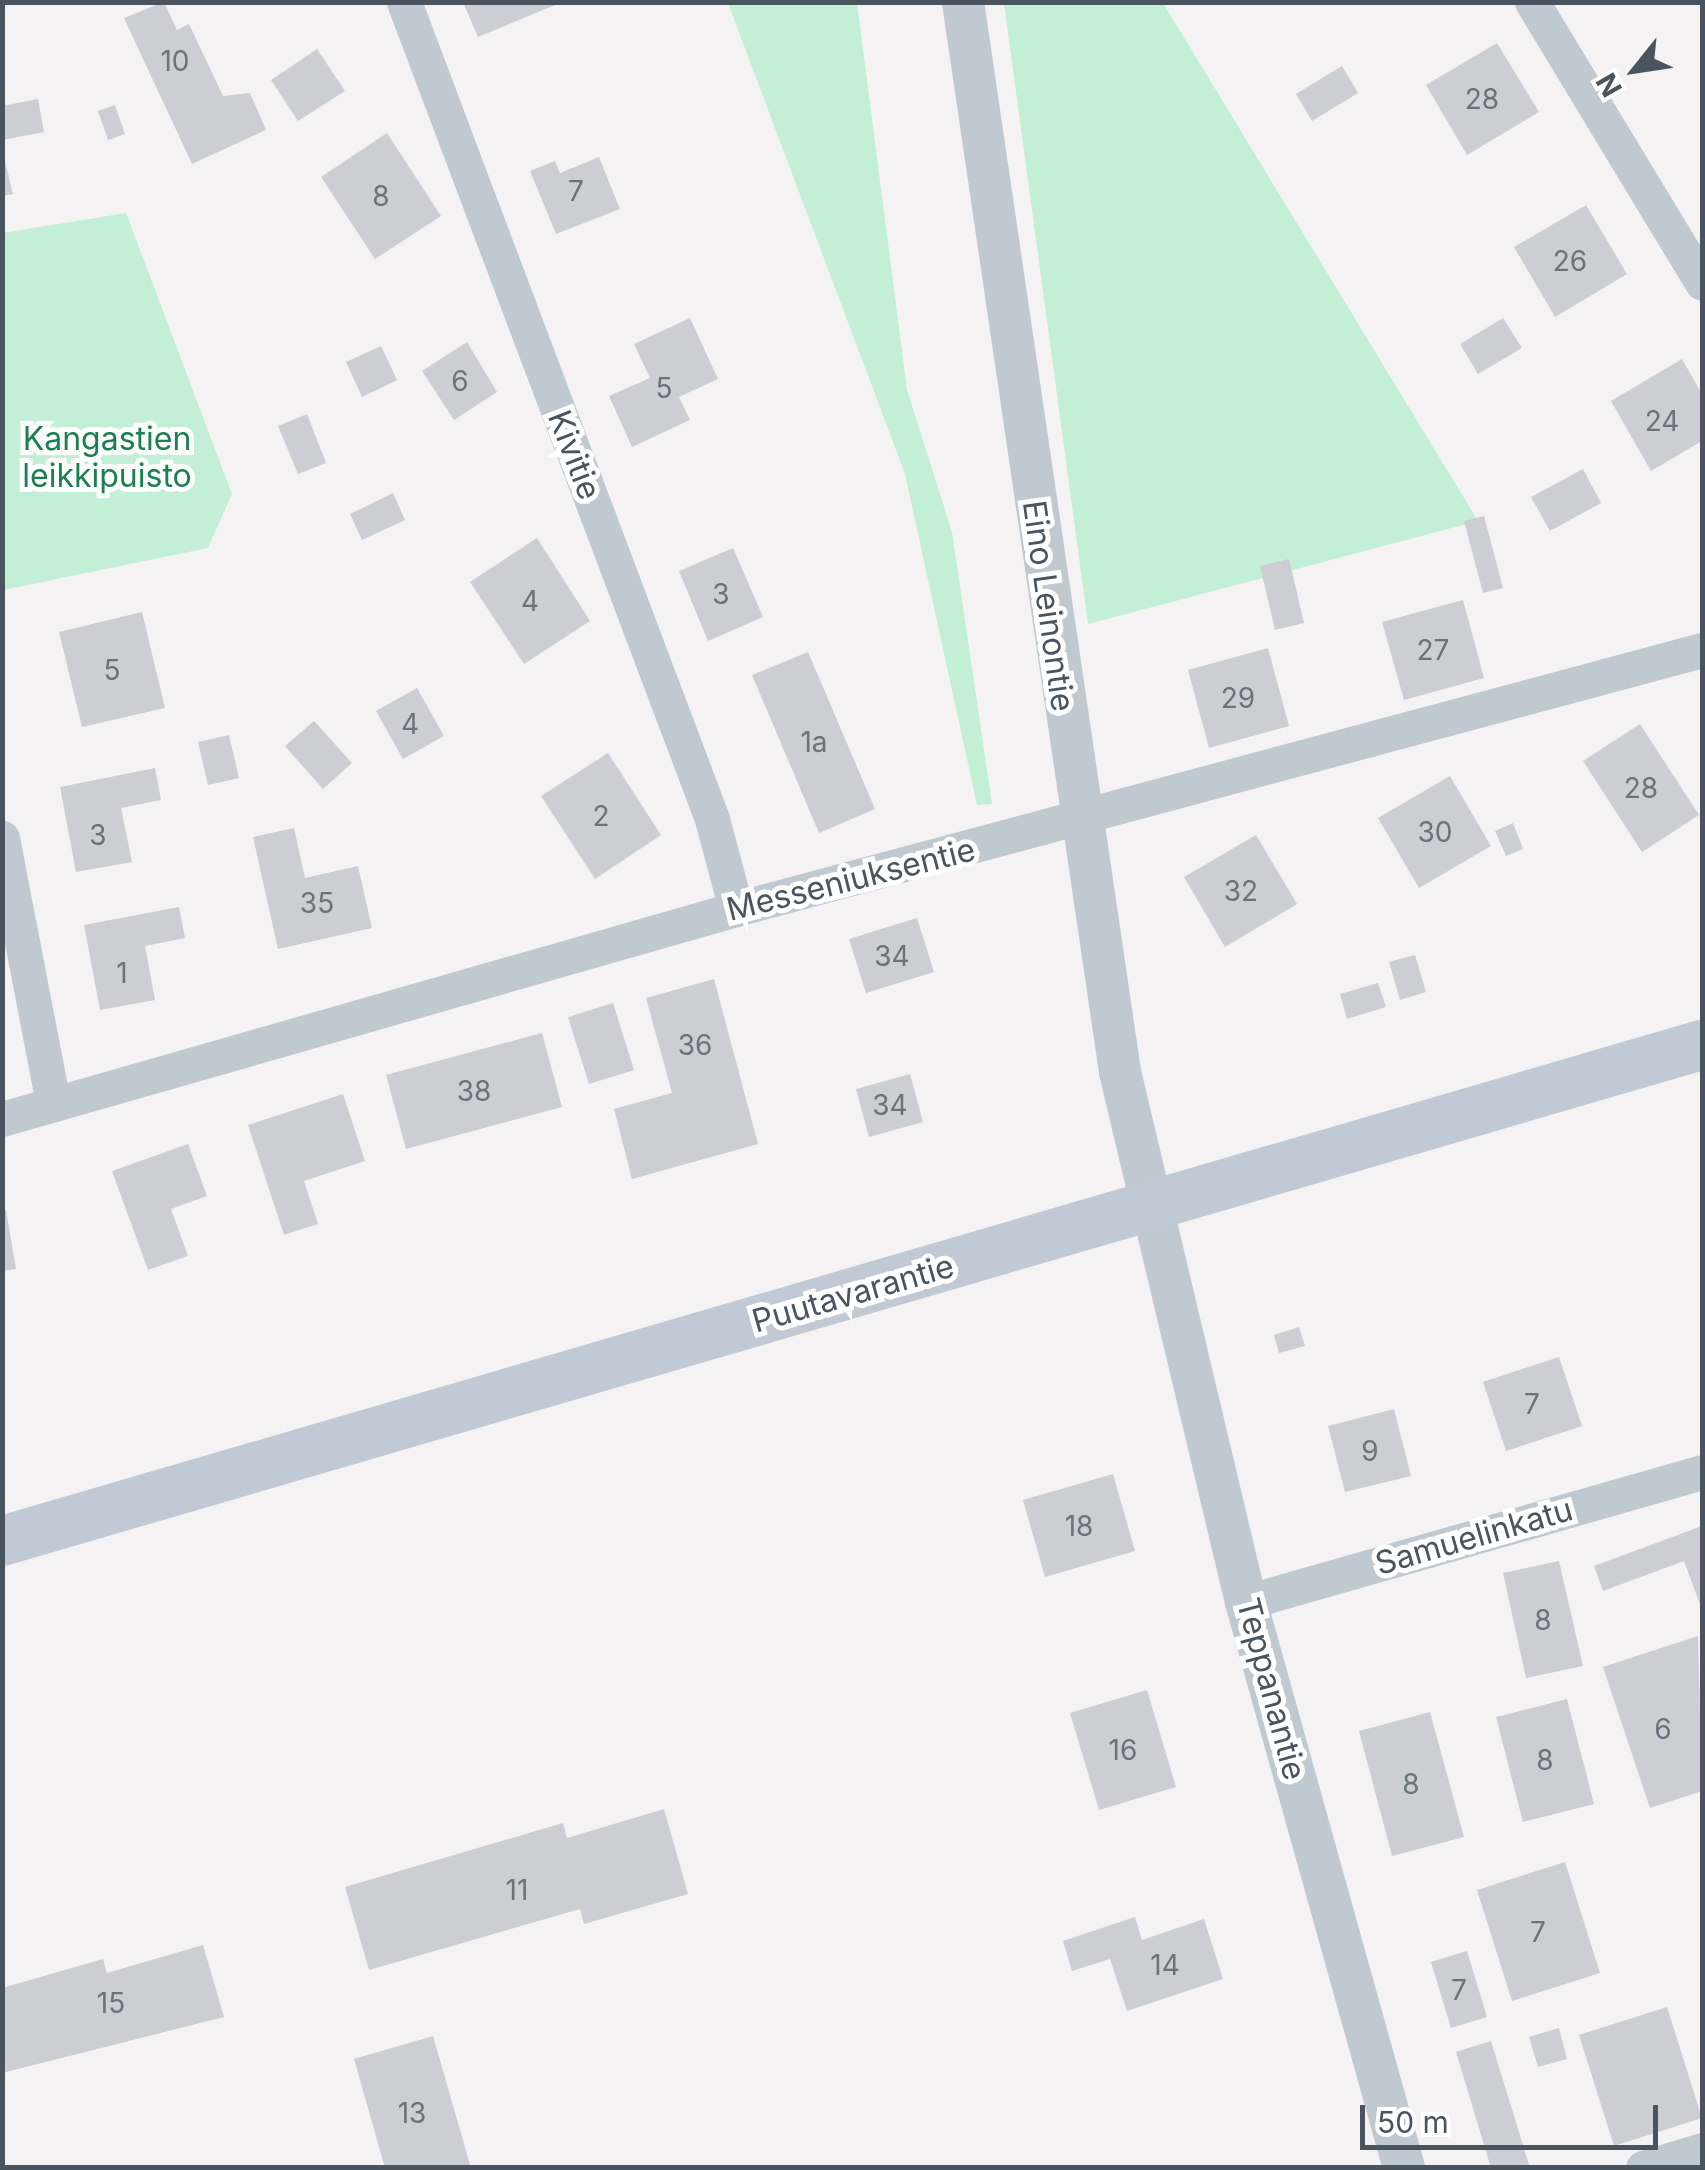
<!DOCTYPE html>
<html>
<head>
<meta charset="utf-8">
<style>
  body { margin:0 }
  #map { position:relative; width:1705px; height:2170px; overflow:hidden; background:#f4f2f2; font-family:Inter,sans-serif }
  div>[style] { position:absolute }
  .green>* { inset:0; background:#c2efd5 }
  .building>* { inset:0; background:#ccced4 }
  .minor>* { height:35px; margin:-17.5px; padding:0 17.5px; transform-origin:17.5px; border-radius:17.5px; background:#c0c8d0 }
  .tertiary>* { height:42px; margin:-21px; padding:0 21px; transform-origin:21px; border-radius:21px; background:#c0c8d0 }
  .secondary>* { height:50px; margin:-25px; padding:0 25px; transform-origin:25px; border-radius:25px; background:#c0c9d4 }
  span { translate:-50% -50%; white-space:nowrap; text-align:center; line-height:1.15; -webkit-text-stroke:10px #fff; paint-order:stroke }
  .number-label { font-size:28px; color:#6a727c }
  .number-label span { -webkit-text-stroke-width:0 }
  .park-label { font-size:32px; color:#1a8050 }
  .street-label { font-size:32px; color:#4a545f }
  .frame { position:absolute; inset:0; border:5px solid #4a545f; pointer-events:none }
  .north { position:absolute; left:1585px; top:20px; width:100px; height:100px; -webkit-text-stroke:8px #fff; paint-order:stroke; rotate:240deg; font-size:28px; font-weight:700; line-height:40px; text-align:center; color:#4a545f }
  .north::after { content:''; display:block; margin:auto; width:35px; height:45px; background:#4a545f; clip-path:polygon(50% 0,100% 100%,50% 72%,0 100%) }
  .scale { position:absolute; left:1360px; top:2105px; width:298px; height:45px; box-sizing:border-box; border:5px solid #4a545f; border-top:0; padding-left:12px; font-size:30px; line-height:35px; white-space:nowrap; color:#4a545f; -webkit-text-stroke:8px #fff; paint-order:stroke }
</style>
</head>
<body>
<div id="map">
  <div class="green">
    <i style="clip-path:polygon(728px 3px,857px 3px,907px 390px,952px 532px,992px 804px,977px 805px,905px 474px)"></i>
    <i style="clip-path:polygon(1004px 3px,1163px 3px,1478px 521px,1088px 624px)"></i>
    <i style="clip-path:polygon(126px 213px,232px 494px,208px 548px,3px 590px,3px 233px)"></i>
  </div>
  <div class="building">
    <i style="clip-path:polygon(164px 2px,177px 30px,189px 24px,223px 96px,250px 93px,266px 130px,192px 164px,124px 18px)"></i>
    <i style="clip-path:polygon(463px 2px,560px 2px,560px 3px,478px 37px)"></i>
    <i style="clip-path:polygon(1497px 43px,1539px 112px,1467px 155px,1426px 85px)"></i>
    <i style="clip-path:polygon(317px 49px,345px 91px,298px 121px,271px 80px)"></i>
    <i style="clip-path:polygon(1342px 66px,1358px 93px,1312px 121px,1296px 94px)"></i>
    <i style="clip-path:polygon(38px 99px,44px 132px,2px 140px,2px 106px)"></i>
    <i style="clip-path:polygon(115px 105px,125px 134px,108px 140px,98px 111px)"></i>
    <i style="clip-path:polygon(387px 133px,441px 216px,375px 259px,321px 177px)"></i>
    <i style="clip-path:polygon(2px 149px,13px 194px,2px 196px)"></i>
    <i style="clip-path:polygon(599px 157px,620px 209px,556px 234px,530px 171px,555px 161px,560px 173px)"></i>
    <i style="clip-path:polygon(1586px 205px,1627px 274px,1555px 317px,1514px 247px)"></i>
    <i style="clip-path:polygon(690px 318px,718px 379px,679px 397px,690px 420px,632px 447px,609px 396px,650px 378px,634px 344px)"></i>
    <i style="clip-path:polygon(1503px 318px,1522px 348px,1478px 374px,1460px 344px)"></i>
    <i style="clip-path:polygon(467px 342px,497px 392px,454px 420px,422px 371px)"></i>
    <i style="clip-path:polygon(381px 346px,397px 380px,362px 397px,346px 362px)"></i>
    <i style="clip-path:polygon(1682px 359px,1702px 394px,1702px 441px,1651px 471px,1611px 401px)"></i>
    <i style="clip-path:polygon(307px 414px,326px 463px,298px 474px,278px 426px)"></i>
    <i style="clip-path:polygon(1583px 469px,1601px 503px,1550px 531px,1531px 497px)"></i>
    <i style="clip-path:polygon(393px 493px,405px 520px,362px 540px,350px 514px)"></i>
    <i style="clip-path:polygon(1484px 516px,1503px 588px,1483px 593px,1464px 521px)"></i>
    <i style="clip-path:polygon(537px 538px,590px 621px,524px 664px,470px 582px)"></i>
    <i style="clip-path:polygon(733px 548px,763px 617px,708px 641px,679px 571px)"></i>
    <i style="clip-path:polygon(1289px 559px,1304px 623px,1275px 630px,1260px 566px)"></i>
    <i style="clip-path:polygon(1463px 600px,1484px 678px,1404px 700px,1382px 622px)"></i>
    <i style="clip-path:polygon(142px 612px,165px 708px,82px 727px,59px 632px)"></i>
    <i style="clip-path:polygon(1268px 648px,1289px 726px,1209px 748px,1188px 670px)"></i>
    <i style="clip-path:polygon(808px 652px,875px 809px,819px 833px,752px 675px)"></i>
    <i style="clip-path:polygon(417px 688px,444px 736px,403px 759px,376px 711px)"></i>
    <i style="clip-path:polygon(314px 721px,352px 763px,323px 789px,285px 746px)"></i>
    <i style="clip-path:polygon(1640px 724px,1699px 815px,1642px 852px,1583px 761px)"></i>
    <i style="clip-path:polygon(229px 735px,239px 778px,208px 785px,198px 742px)"></i>
    <i style="clip-path:polygon(608px 753px,661px 835px,595px 879px,541px 796px)"></i>
    <i style="clip-path:polygon(155px 768px,161px 800px,121px 808px,132px 862px,76px 872px,60px 787px)"></i>
    <i style="clip-path:polygon(1450px 776px,1491px 846px,1419px 888px,1378px 818px)"></i>
    <i style="clip-path:polygon(1513px 823px,1523px 849px,1506px 856px,1495px 831px)"></i>
    <i style="clip-path:polygon(294px 828px,305px 878px,358px 866px,372px 928px,278px 949px,253px 837px)"></i>
    <i style="clip-path:polygon(1256px 835px,1297px 904px,1225px 947px,1184px 877px)"></i>
    <i style="clip-path:polygon(179px 907px,185px 938px,145px 946px,155px 1000px,100px 1010px,84px 925px)"></i>
    <i style="clip-path:polygon(917px 918px,934px 972px,866px 993px,849px 939px)"></i>
    <i style="clip-path:polygon(1415px 955px,1426px 992px,1400px 1000px,1389px 962px)"></i>
    <i style="clip-path:polygon(714px 979px,758px 1144px,632px 1179px,614px 1109px,672px 1093px,646px 998px)"></i>
    <i style="clip-path:polygon(1378px 983px,1386px 1007px,1347px 1019px,1340px 994px)"></i>
    <i style="clip-path:polygon(613px 1003px,634px 1070px,589px 1084px,568px 1017px)"></i>
    <i style="clip-path:polygon(542px 1033px,562px 1107px,406px 1149px,386px 1075px)"></i>
    <i style="clip-path:polygon(910px 1074px,923px 1122px,869px 1137px,856px 1089px)"></i>
    <i style="clip-path:polygon(343px 1094px,365px 1161px,304px 1181px,318px 1224px,284px 1235px,248px 1125px)"></i>
    <i style="clip-path:polygon(188px 1144px,207px 1196px,171px 1209px,188px 1256px,148px 1270px,112px 1171px)"></i>
    <i style="clip-path:polygon(6px 1210px,16px 1269px,2px 1271px,2px 1211px)"></i>
    <i style="clip-path:polygon(1299px 1327px,1305px 1346px,1279px 1353px,1274px 1335px)"></i>
    <i style="clip-path:polygon(1559px 1357px,1582px 1426px,1506px 1451px,1483px 1382px)"></i>
    <i style="clip-path:polygon(1394px 1409px,1411px 1476px,1345px 1492px,1328px 1426px)"></i>
    <i style="clip-path:polygon(1113px 1474px,1135px 1551px,1045px 1577px,1023px 1500px)"></i>
    <i style="clip-path:polygon(1702px 1526px,1702px 1610px,1684px 1561px,1603px 1591px,1594px 1566px)"></i>
    <i style="clip-path:polygon(1559px 1561px,1583px 1666px,1526px 1678px,1503px 1573px)"></i>
    <i style="clip-path:polygon(1698px 1636px,1702px 1791px,1650px 1808px,1603px 1667px)"></i>
    <i style="clip-path:polygon(1147px 1690px,1176px 1787px,1099px 1810px,1070px 1713px)"></i>
    <i style="clip-path:polygon(1567px 1699px,1594px 1804px,1523px 1822px,1496px 1717px)"></i>
    <i style="clip-path:polygon(1430px 1712px,1464px 1837px,1392px 1856px,1359px 1731px)"></i>
    <i style="clip-path:polygon(664px 1809px,688px 1894px,584px 1924px,580px 1909px,369px 1970px,345px 1887px,563px 1823px,567px 1838px)"></i>
    <i style="clip-path:polygon(1565px 1862px,1600px 1973px,1512px 2001px,1477px 1890px)"></i>
    <i style="clip-path:polygon(1135px 1917px,1142px 1940px,1204px 1919px,1223px 1979px,1127px 2011px,1110px 1959px,1072px 1971px,1063px 1941px)"></i>
    <i style="clip-path:polygon(203px 1945px,224px 2017px,2px 2073px,2px 1988px,103px 1959px,107px 1973px)"></i>
    <i style="clip-path:polygon(1467px 1951px,1487px 2017px,1451px 2028px,1431px 1962px)"></i>
    <i style="clip-path:polygon(1667px 2007px,1702px 2118px,1614px 2146px,1579px 2035px)"></i>
    <i style="clip-path:polygon(1559px 2028px,1567px 2059px,1538px 2067px,1529px 2037px)"></i>
    <i style="clip-path:polygon(433px 2036px,471px 2168px,385px 2168px,354px 2059px)"></i>
    <i style="clip-path:polygon(1491px 2041px,1530px 2168px,1491px 2168px,1456px 2052px)"></i>
  </div>
  <div class="minor">
    <i style="left:404px;top:2px;width:873px;rotate:69.34deg"></i>
    <i style="left:712px;top:819px;width:93px;rotate:75.1deg"></i>
    <i style="left:1532px;top:2px;width:328px;rotate:58.8deg"></i>
    <i style="left:2px;top:838px;width:269px;rotate:79.1deg"></i>
    <i style="left:2px;top:1119px;width:763px;rotate:-15.97deg"></i>
    <i style="left:736px;top:909px;width:1000px;rotate:-15.01deg"></i>
    <i style="left:1246px;top:1602px;width:474px;rotate:-15.9deg"></i>
    <i style="left:1643px;top:2168px;width:62px;rotate:-17deg"></i>
  </div>
  <div class="tertiary">
    <i style="left:963px;top:2px;width:1081px;rotate:81.65deg"></i>
    <i style="left:1120px;top:1072px;width:545px;rotate:76.63deg"></i>
    <i style="left:1246px;top:1602px;width:588px;rotate:74.4deg"></i>
  </div>
  <div class="secondary">
    <i style="left:2px;top:1541px;width:1771px;rotate:-16.27deg"></i>
  </div>
  <div class="number-label">
    <span style="left:175px;top:61px">10</span>
    <span style="left:1482px;top:99px">28</span>
    <span style="left:576px;top:191px">7</span>
    <span style="left:381px;top:196px">8</span>
    <span style="left:1570px;top:261px">26</span>
    <span style="left:460px;top:381px">6</span>
    <span style="left:664px;top:388px">5</span>
    <span style="left:1662px;top:421px">24</span>
    <span style="left:721px;top:594px">3</span>
    <span style="left:530px;top:601px">4</span>
    <span style="left:1433px;top:650px">27</span>
    <span style="left:112px;top:670px">5</span>
    <span style="left:1238px;top:698px">29</span>
    <span style="left:410px;top:724px">4</span>
    <span style="left:814px;top:742px">1a</span>
    <span style="left:1641px;top:788px">28</span>
    <span style="left:601px;top:816px">2</span>
    <span style="left:1435px;top:832px">30</span>
    <span style="left:98px;top:835px">3</span>
    <span style="left:1241px;top:891px">32</span>
    <span style="left:317px;top:903px">35</span>
    <span style="left:892px;top:956px">34</span>
    <span style="left:122px;top:973px">1</span>
    <span style="left:695px;top:1045px">36</span>
    <span style="left:474px;top:1091px">38</span>
    <span style="left:890px;top:1105px">34</span>
    <span style="left:1532px;top:1404px">7</span>
    <span style="left:1370px;top:1451px">9</span>
    <span style="left:1079px;top:1526px">18</span>
    <span style="left:1543px;top:1620px">8</span>
    <span style="left:1663px;top:1729px">6</span>
    <span style="left:1123px;top:1750px">16</span>
    <span style="left:1545px;top:1760px">8</span>
    <span style="left:1411px;top:1784px">8</span>
    <span style="left:517px;top:1890px">11</span>
    <span style="left:1538px;top:1932px">7</span>
    <span style="left:1165px;top:1965px">14</span>
    <span style="left:1459px;top:1990px">7</span>
    <span style="left:111px;top:2003px">15</span>
    <span style="left:412px;top:2113px">13</span>
  </div>
  <div class="park-label">
    <span style="left:107px;top:458px">Kangastien<br>leikkipuisto</span>
  </div>
  <div class="street-label">
    <span style="left:574px;top:455px;rotate:69deg">Kivitie</span>
    <span style="left:1048px;top:606px;rotate:82deg">Eino Leinontie</span>
    <span style="left:851px;top:880px;rotate:-14deg">Messeniuksentie</span>
    <span style="left:853px;top:1294px;rotate:-16deg">Puutavarantie</span>
    <span style="left:1474px;top:1537px;rotate:-16deg">Samuelinkatu</span>
    <span style="left:1271px;top:1689px;rotate:75deg">Teppanantie</span>
  </div>
  <div class="frame"></div>
  <div class="north">N</div>
  <div class="scale">50 m</div>
</div>
</body>
</html>
